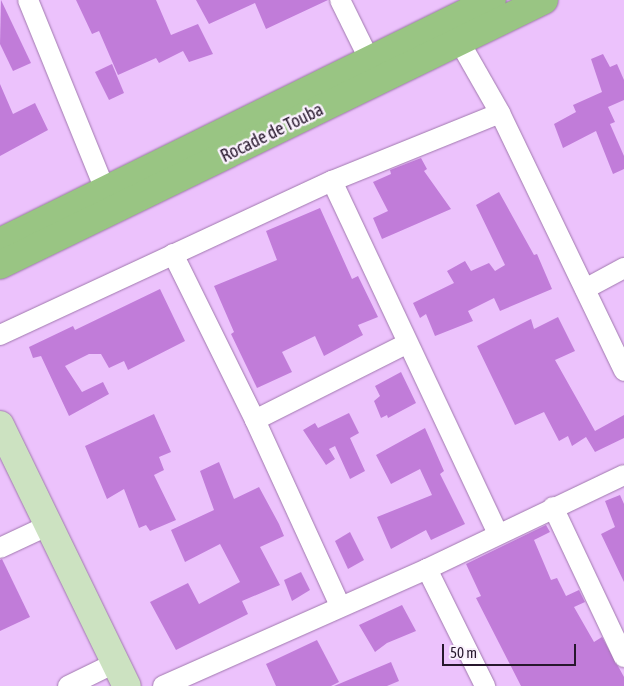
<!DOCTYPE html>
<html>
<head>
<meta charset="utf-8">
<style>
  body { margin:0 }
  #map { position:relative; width:624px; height:686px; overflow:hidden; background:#ecc2fc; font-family:"Asap Condensed",sans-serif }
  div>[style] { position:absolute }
  .building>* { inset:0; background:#c17cd9 }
  .roads { filter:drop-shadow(0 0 1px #a078ae) drop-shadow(0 0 1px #a078ae) }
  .street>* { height:20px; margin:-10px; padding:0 10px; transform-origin:10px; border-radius:10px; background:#fff }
  .secondary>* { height:28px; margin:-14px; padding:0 14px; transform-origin:14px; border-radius:14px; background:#cce2c1 }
  .primary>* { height:28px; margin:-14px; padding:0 14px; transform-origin:14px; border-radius:14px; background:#99c583 }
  span { translate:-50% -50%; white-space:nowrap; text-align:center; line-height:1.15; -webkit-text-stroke:5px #faf1fd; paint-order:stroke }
  .street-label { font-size:18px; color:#27182d }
  .scale { position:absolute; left:442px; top:644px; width:134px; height:22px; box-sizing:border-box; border:2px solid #27182d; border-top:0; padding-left:6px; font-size:15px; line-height:18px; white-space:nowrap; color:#27182d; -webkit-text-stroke:4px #faf1fd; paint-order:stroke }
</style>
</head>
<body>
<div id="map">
  <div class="building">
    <i style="clip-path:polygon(1px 0,31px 63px,13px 71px,0 44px)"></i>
    <i style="clip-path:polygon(76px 0,156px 0,171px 35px,198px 24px,213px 54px,189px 62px,183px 51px,159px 63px,156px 58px,118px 75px,99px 31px,92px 34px)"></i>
    <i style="clip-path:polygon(196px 0,328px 0,266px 29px,255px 3px,209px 24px)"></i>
    <i style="clip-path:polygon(603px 54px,610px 67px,617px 64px,624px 80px,624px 100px,608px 107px,615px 122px,610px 124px,624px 156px,624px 169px,613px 174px,596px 131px,563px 148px,554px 124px,576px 112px,573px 105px,602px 92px,591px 59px)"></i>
    <i style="clip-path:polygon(112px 64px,124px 93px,109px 100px,95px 72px)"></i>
    <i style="clip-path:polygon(0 84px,13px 114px,35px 103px,48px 130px,0 156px)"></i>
    <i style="clip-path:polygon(421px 158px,427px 169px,424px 171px,451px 209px,382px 239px,373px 218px,388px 211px,373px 182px,391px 174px,390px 170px)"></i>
    <i style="clip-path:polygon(499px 192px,534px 255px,537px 254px,552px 289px,500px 311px,494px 298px,468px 311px,473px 321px,435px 336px,426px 314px,420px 318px,413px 303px,454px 283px,447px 271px,465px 261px,471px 271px,489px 263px,495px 271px,505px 265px,476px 205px)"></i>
    <i style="clip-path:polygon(320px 208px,352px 279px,358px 276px,378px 317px,358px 325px,363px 335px,324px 356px,315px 336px,282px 352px,292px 372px,257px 388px,231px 334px,234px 332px,214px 286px,277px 260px,266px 231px)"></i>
    <i style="clip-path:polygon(160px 289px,185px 341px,128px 370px,124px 361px,109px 368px,101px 354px,89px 354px,65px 366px,82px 392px,103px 382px,109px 394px,69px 416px,41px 356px,33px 358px,29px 347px,73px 326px,75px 330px)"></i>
    <i style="clip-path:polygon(558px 317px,575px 351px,555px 360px,595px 431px,624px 415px,624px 438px,595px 452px,586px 437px,572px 446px,568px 436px,559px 441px,544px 412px,515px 425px,477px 346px,531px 319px,534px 329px)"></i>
    <i style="clip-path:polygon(401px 372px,416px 403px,388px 418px,387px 415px,381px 418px,374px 401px,380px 396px,375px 386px)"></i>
    <i style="clip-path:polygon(349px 413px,359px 433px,350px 438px,365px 471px,350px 479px,335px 446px,329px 449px,335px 459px,326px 465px,303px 430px,315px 423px,318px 428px)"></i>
    <i style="clip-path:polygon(154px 414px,171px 452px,159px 457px,164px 470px,154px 475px,176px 520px,150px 531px,146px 525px,139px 528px,124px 489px,107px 499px,85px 446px)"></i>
    <i style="clip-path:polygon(425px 428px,444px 471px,440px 474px,465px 524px,431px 540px,426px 530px,391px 549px,377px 517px,432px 495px,420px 469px,391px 484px,376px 455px)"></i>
    <i style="clip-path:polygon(219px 462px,234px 499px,259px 487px,279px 524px,284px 536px,260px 547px,280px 585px,242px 601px,248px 614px,176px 650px,150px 602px,188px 583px,199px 604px,240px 582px,220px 544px,185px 562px,171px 530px,214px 510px,200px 471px)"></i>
    <i style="clip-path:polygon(620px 495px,624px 504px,624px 582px,601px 534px,615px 527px,605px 501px)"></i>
    <i style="clip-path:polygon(546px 525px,550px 532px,534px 540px,551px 580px,557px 578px,566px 596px,579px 590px,585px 602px,574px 607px,594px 642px,602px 637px,624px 677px,624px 686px,521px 686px,476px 598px,481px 596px,466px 564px)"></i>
    <i style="clip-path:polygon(350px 532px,364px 560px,348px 569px,335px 541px)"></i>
    <i style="clip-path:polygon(2px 559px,30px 617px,0 631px,0 560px)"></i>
    <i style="clip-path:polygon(301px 572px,310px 590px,292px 601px,284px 580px)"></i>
    <i style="clip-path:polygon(402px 605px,416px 631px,387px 643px,375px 652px,359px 625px)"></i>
    <i style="clip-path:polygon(317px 640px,339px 682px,331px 686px,276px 686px,266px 664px)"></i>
    <i style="clip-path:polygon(391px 662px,399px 681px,387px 686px,334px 686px)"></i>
  </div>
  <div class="roads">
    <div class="street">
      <i style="left:28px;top:0;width:218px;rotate:67.9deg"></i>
      <i style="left:340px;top:0;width:66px;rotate:63.8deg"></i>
      <i style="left:459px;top:41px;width:83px;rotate:60.3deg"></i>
      <i style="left:500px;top:113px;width:286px;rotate:64.3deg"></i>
      <i style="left:332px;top:181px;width:390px;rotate:64.8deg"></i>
      <i style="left:173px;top:254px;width:185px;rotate:63.7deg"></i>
      <i style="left:255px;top:420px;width:205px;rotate:65.4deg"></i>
      <i style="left:585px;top:289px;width:44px;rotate:-28.3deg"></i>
      <i style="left:0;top:335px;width:366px;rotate:-24.9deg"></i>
      <i style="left:332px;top:181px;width:181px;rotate:-22deg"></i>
      <i style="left:255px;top:420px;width:171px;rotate:-26.7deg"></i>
      <i style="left:553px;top:507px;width:166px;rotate:64.7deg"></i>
      <i style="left:0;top:548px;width:54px;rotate:-25.1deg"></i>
      <i style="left:427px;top:569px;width:131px;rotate:63.6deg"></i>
      <i style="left:68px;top:686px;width:52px;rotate:-26.1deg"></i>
      <i style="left:163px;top:686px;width:289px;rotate:-23.9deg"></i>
      <i style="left:427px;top:569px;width:218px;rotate:-25.5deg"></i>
    </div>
    <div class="secondary">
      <i style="left:0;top:425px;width:290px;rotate:64.1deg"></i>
    </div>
    <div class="primary">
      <i style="left:0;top:242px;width:548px;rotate:-26.19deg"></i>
      <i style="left:0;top:265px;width:605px;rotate:-25.97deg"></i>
    </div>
  </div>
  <div class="street-label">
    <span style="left:272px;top:133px;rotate:-26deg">Rocade de Touba</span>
  </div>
  <div class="scale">50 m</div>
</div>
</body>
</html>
